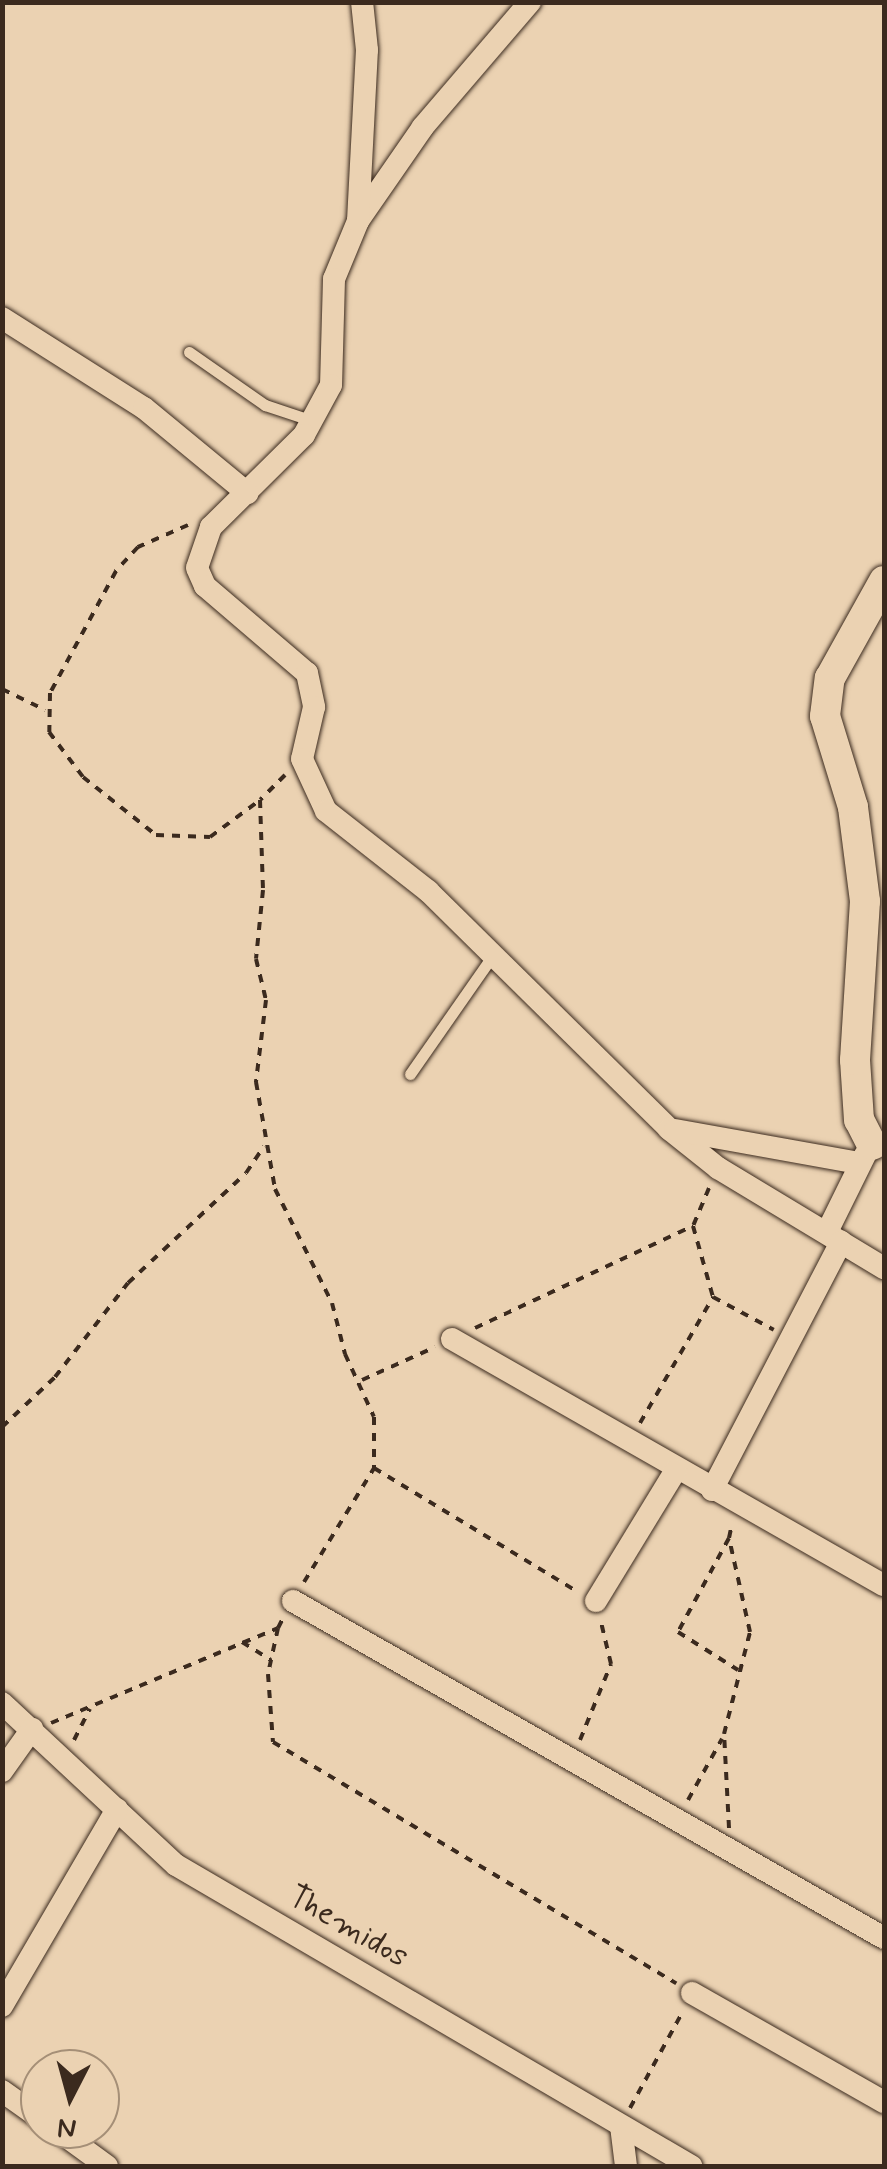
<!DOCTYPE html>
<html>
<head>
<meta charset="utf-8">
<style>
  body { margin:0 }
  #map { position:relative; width:887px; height:2169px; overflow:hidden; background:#ebd2b2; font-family:Mynerve,sans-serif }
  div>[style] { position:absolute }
  .path>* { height:4px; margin-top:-2px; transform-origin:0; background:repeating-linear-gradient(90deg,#3b2a1e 0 8px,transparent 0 16px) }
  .roads { filter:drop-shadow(0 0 2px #3b2a1e) drop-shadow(0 0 2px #3b2a1e) }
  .service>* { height:11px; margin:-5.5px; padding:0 5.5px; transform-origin:5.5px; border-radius:5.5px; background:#ebd2b2 }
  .minor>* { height:22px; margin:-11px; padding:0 11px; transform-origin:11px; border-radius:11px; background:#ebd2b2 }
  .tertiary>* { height:30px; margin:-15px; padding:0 15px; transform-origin:15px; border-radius:15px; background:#ebd2b2 }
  span { translate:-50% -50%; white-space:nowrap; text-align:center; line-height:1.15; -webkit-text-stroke:8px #ebd2b2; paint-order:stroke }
  .street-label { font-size:32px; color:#3b2a1e }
  .frame { position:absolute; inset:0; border:5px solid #3b2a1e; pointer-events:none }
  .north { position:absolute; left:20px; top:2049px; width:100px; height:100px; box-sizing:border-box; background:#ebd2b2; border:2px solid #a58f77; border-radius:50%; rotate:186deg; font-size:28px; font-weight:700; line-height:40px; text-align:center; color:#3b2a1e }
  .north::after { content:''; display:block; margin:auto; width:35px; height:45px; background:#3b2a1e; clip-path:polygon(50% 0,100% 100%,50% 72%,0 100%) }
</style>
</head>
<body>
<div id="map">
  <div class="path">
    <i style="left:188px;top:525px;width:55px;rotate:156.3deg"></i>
    <i style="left:138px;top:547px;width:33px;rotate:133deg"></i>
    <i style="left:116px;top:571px;width:139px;rotate:118.4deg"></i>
    <i style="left:50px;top:693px;width:39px;rotate:91deg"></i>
    <i style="left:49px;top:732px;width:56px;rotate:52.9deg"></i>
    <i style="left:83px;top:777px;width:93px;rotate:38.5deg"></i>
    <i style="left:156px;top:835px;width:54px;rotate:2.1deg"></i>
    <i style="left:210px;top:837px;width:62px;rotate:-36.5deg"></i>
    <i style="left:2px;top:689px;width:48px;rotate:26deg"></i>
    <i style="left:285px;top:775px;width:35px;rotate:135deg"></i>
    <i style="left:260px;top:800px;width:90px;rotate:88.1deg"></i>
    <i style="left:263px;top:890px;width:69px;rotate:95.8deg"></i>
    <i style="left:256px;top:959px;width:42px;rotate:76.3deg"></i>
    <i style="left:266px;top:1000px;width:83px;rotate:97deg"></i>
    <i style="left:256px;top:1082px;width:109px;rotate:79.9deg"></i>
    <i style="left:275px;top:1189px;width:127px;rotate:63.4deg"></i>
    <i style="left:332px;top:1303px;width:53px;rotate:75.7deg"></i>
    <i style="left:345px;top:1354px;width:69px;rotate:65.3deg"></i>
    <i style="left:374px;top:1417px;width:51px;rotate:90deg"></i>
    <i style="left:709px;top:1188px;width:41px;rotate:112.8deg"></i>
    <i style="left:693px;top:1226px;width:74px;rotate:74.3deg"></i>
    <i style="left:475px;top:1328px;width:241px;rotate:-25.1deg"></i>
    <i style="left:362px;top:1380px;width:80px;rotate:-24.3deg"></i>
    <i style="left:640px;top:1423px;width:146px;rotate:-59.9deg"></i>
    <i style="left:713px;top:1297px;width:69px;rotate:28.4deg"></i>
    <i style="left:2px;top:1427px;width:73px;rotate:-43.3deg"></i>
    <i style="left:55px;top:1377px;width:119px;rotate:-52.2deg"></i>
    <i style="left:128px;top:1283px;width:161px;rotate:-43deg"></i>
    <i style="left:246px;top:1173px;width:32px;rotate:-56deg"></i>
    <i style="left:729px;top:1538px;width:107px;rotate:118.5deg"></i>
    <i style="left:678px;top:1632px;width:71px;rotate:32.3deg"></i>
    <i style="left:304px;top:1582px;width:134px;rotate:-58.4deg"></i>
    <i style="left:374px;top:1468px;width:237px;rotate:31.3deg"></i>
    <i style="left:278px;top:1628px;width:47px;rotate:102.3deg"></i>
    <i style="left:268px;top:1674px;width:68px;rotate:85.8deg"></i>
    <i style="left:273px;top:1742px;width:470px;rotate:30.9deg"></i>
    <i style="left:242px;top:1642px;width:34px;rotate:32deg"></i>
    <i style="left:51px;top:1723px;width:246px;rotate:-22.7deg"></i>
    <i style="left:278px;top:1628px;width:9px;rotate:-63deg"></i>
    <i style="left:74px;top:1740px;width:35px;rotate:-63deg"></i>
    <i style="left:580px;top:1740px;width:82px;rotate:-67.8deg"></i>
    <i style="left:611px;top:1664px;width:43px;rotate:-103.4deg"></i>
    <i style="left:688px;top:1800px;width:70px;rotate:-60.9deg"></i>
    <i style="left:729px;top:1828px;width:94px;rotate:-93deg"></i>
    <i style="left:724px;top:1734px;width:105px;rotate:-75.7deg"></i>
    <i style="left:750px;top:1632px;width:96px;rotate:-102.6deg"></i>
    <i style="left:729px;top:1538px;width:14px;rotate:-78deg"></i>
    <i style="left:630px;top:2108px;width:111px;rotate:-61.3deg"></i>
  </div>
  <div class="roads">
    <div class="service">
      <i style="left:189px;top:352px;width:93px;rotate:34.9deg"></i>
      <i style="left:265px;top:405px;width:51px;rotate:18.4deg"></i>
      <i style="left:410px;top:1074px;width:145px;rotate:-55.1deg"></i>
    </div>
    <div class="minor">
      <i style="left:530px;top:2px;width:165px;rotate:130.6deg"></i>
      <i style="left:423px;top:127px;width:114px;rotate:124.7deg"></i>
      <i style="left:358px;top:221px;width:63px;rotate:112.5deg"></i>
      <i style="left:334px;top:279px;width:106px;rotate:91.6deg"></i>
      <i style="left:331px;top:385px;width:57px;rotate:118.4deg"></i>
      <i style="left:304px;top:435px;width:131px;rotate:135.3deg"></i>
      <i style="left:211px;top:527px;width:43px;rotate:108.9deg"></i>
      <i style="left:197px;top:568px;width:20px;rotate:66deg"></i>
      <i style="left:205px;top:586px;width:134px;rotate:40.5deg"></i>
      <i style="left:307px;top:673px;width:35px;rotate:78deg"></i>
      <i style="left:314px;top:707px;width:53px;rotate:103deg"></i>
      <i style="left:302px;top:759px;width:57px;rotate:65.2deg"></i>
      <i style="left:326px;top:811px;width:130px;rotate:38.1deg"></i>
      <i style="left:428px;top:891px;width:339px;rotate:44.6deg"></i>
      <i style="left:669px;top:1129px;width:63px;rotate:38.5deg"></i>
      <i style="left:718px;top:1168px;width:194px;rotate:31.1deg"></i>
      <i style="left:358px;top:221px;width:171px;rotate:-87deg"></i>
      <i style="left:367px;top:50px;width:48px;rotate:-95.9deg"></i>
      <i style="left:2px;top:318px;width:168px;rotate:32.4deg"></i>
      <i style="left:144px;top:408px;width:134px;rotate:39.5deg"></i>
      <i style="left:675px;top:1130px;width:186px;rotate:10.2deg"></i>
      <i style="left:827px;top:1232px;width:86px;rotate:-63.7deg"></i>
      <i style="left:452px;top:1339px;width:497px;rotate:29.7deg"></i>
      <i style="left:712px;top:1490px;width:280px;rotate:-62.5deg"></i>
      <i style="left:293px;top:1601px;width:680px;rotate:29.69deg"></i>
      <i style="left:596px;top:1601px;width:153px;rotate:-58.6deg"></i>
      <i style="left:2px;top:1703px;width:238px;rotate:43deg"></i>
      <i style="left:176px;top:1865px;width:597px;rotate:30.3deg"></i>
      <i style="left:2px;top:1771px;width:52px;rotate:-54.5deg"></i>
      <i style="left:692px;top:1993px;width:221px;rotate:29.6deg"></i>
      <i style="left:2px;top:2006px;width:228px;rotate:-59.7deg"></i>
      <i style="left:2px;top:2091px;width:47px;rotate:35.4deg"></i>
      <i style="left:621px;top:2126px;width:40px;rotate:82.9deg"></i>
      <i style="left:56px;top:2129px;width:63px;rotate:36deg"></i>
    </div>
    <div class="tertiary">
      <i style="left:872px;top:1145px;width:28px;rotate:-117deg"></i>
      <i style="left:859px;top:1120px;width:60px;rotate:-93.8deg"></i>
      <i style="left:855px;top:1060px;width:159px;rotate:-86.4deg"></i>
      <i style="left:865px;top:901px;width:95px;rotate:-97.3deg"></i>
      <i style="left:853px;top:807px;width:95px;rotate:-107.1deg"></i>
      <i style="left:825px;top:716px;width:38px;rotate:-83deg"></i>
      <i style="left:830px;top:678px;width:111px;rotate:-60.9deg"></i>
    </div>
  </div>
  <div class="street-label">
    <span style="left:348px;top:1927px;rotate:30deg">Themidos</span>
  </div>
  <div class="frame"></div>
  <div class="north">N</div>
</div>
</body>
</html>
